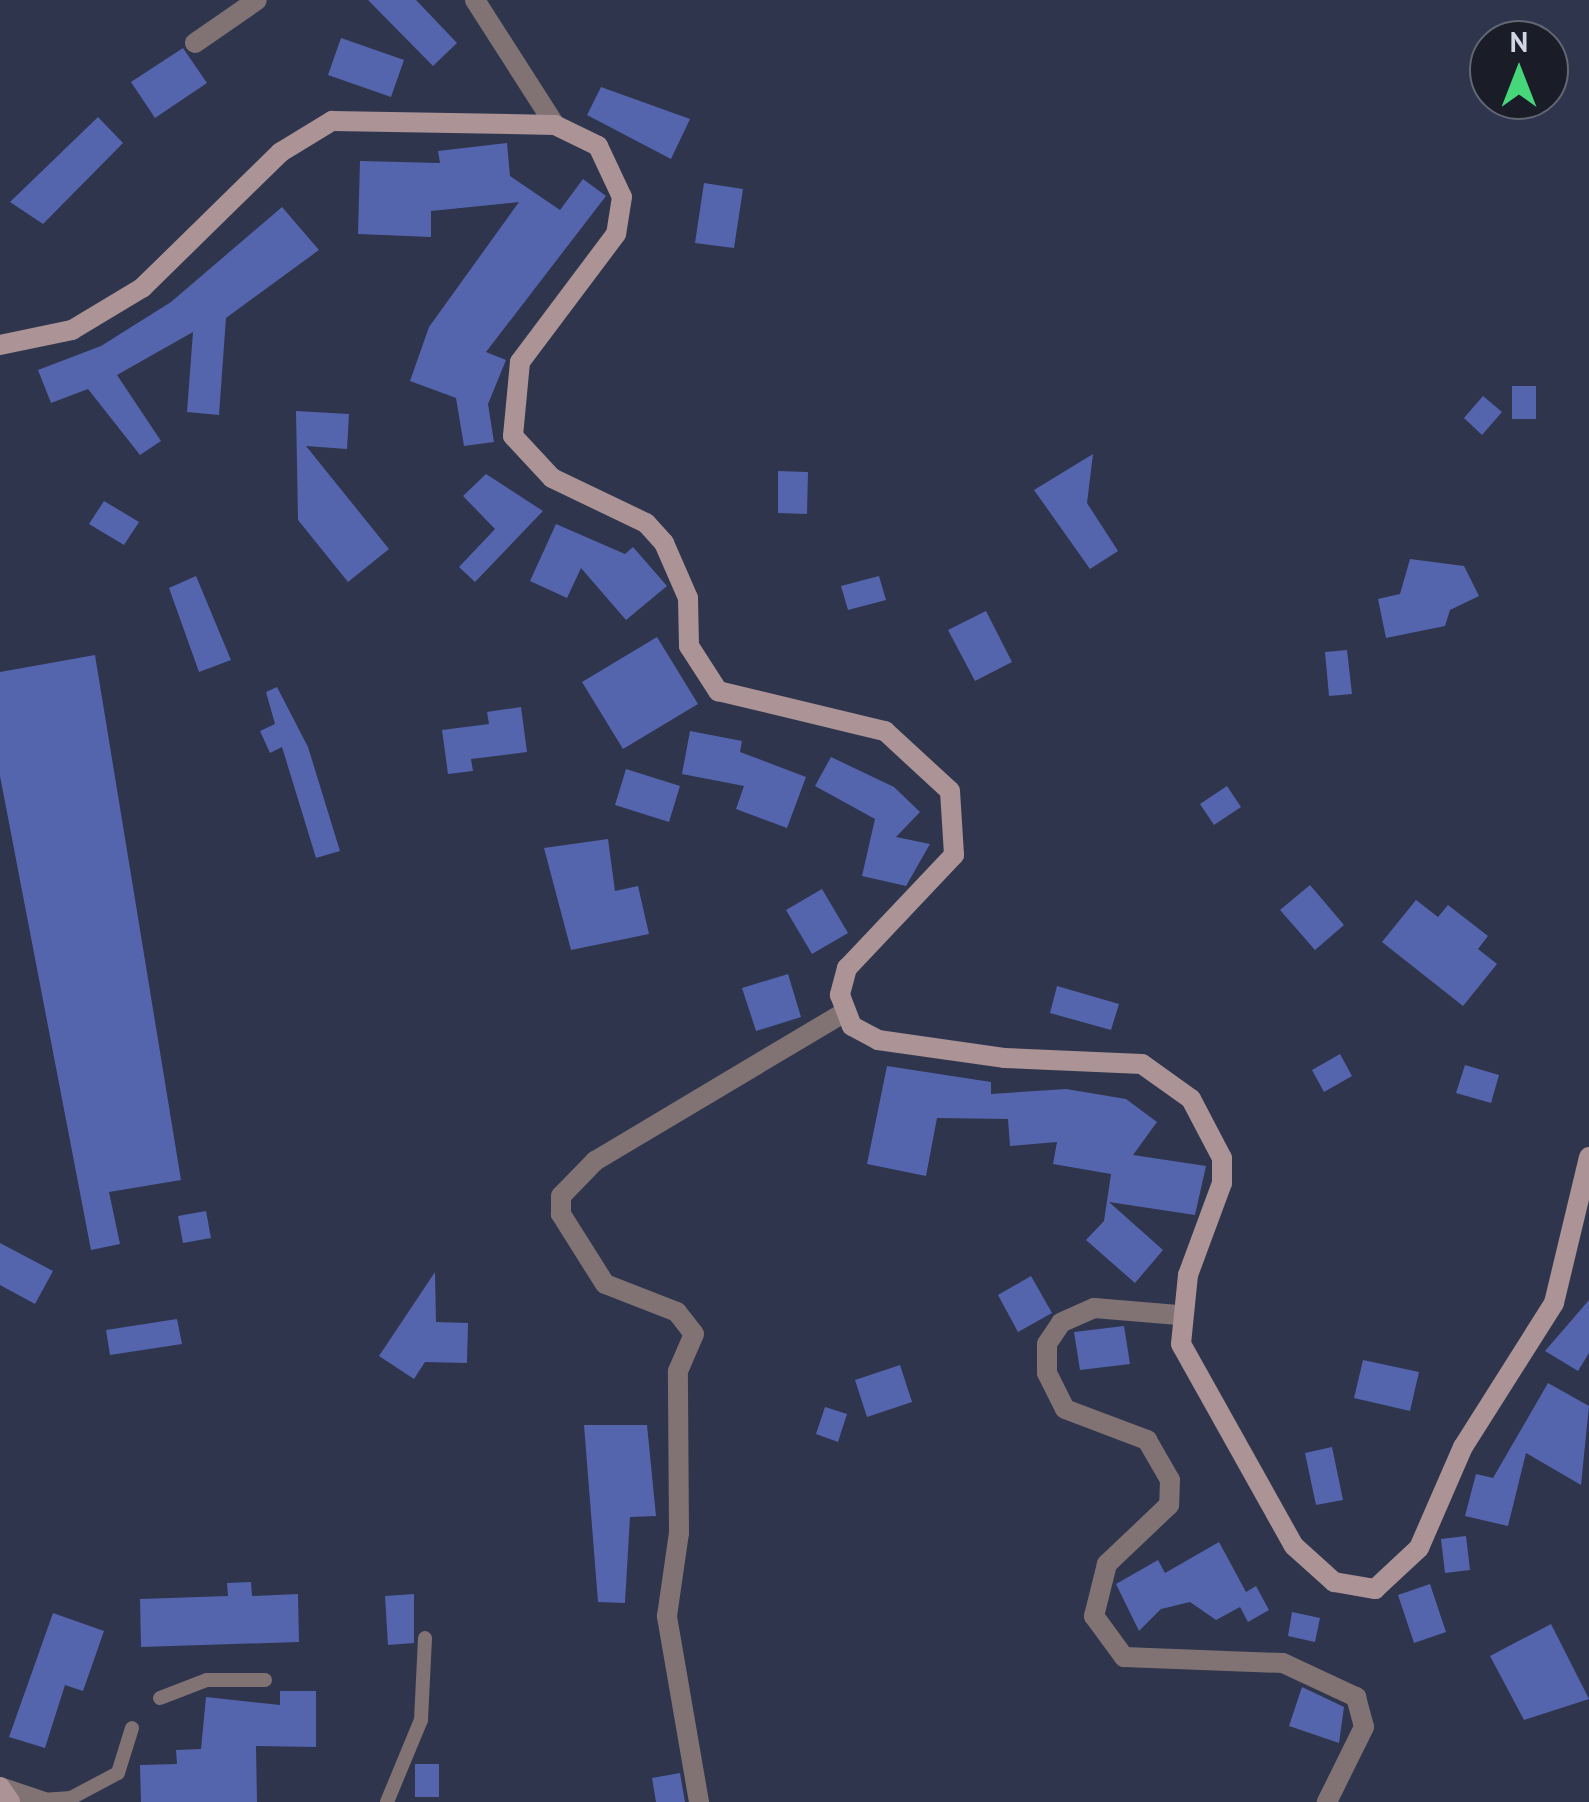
<!DOCTYPE html>
<html>
<head>
<meta charset="utf-8">
<style>
  body { margin:0 }
  #map { position:relative; width:1589px; height:1802px; overflow:hidden; background:#2e354d; font-family:"PT Sans",sans-serif }
  div>[style] { position:absolute }
  .building>* { inset:0; background:#5465ad }
  .lane>* { height:14px; margin:-7px; padding:0 7px; transform-origin:7px; border-radius:7px; background:#817274 }
  .street>* { height:20px; margin:-10px; padding:0 10px; transform-origin:10px; border-radius:10px; background:#817274 }
  .secondary>* { height:20px; margin:-10px; padding:0 10px; transform-origin:10px; border-radius:10px; background:#ab9396 }
  span { translate:-50% -50%; white-space:nowrap; text-align:center; line-height:1.15; -webkit-text-stroke:10px #1a1d28; paint-order:stroke }
  .north { position:absolute; left:1469px; top:20px; width:100px; height:100px; box-sizing:border-box; background:#1a1d28; border:2px solid #636774; border-radius:50%; rotate:0deg; font-size:28px; font-weight:700; line-height:40px; text-align:center; color:#d1d5e5 }
  .north::after { content:''; display:block; margin:auto; width:35px; height:45px; background:#45d77a; clip-path:polygon(50% 0,100% 100%,50% 72%,0 100%) }
</style>
</head>
<body>
<div id="map">
  <div class="building">
    <i style="clip-path:polygon(368px 0,416px 0,457px 43px,433px 66px)"></i>
    <i style="clip-path:polygon(341px 38px,404px 60px,391px 97px,328px 75px)"></i>
    <i style="clip-path:polygon(183px 48px,207px 83px,155px 118px,131px 82px)"></i>
    <i style="clip-path:polygon(601px 87px,690px 119px,671px 159px,587px 115px)"></i>
    <i style="clip-path:polygon(98px 117px,123px 143px,43px 224px,10px 202px)"></i>
    <i style="clip-path:polygon(507px 143px,510px 176px,560px 210px,583px 179px,606px 196px,486px 352px,506px 360px,488px 404px,494px 442px,464px 446px,456px 398px,410px 381px,429px 327px,519px 202px,431px 211px,431px 237px,358px 234px,360px 161px,440px 163px,438px 151px)"></i>
    <i style="clip-path:polygon(704px 183px,743px 189px,734px 248px,695px 243px)"></i>
    <i style="clip-path:polygon(282px 207px,319px 250px,226px 318px,219px 415px,187px 412px,193px 332px,117px 375px,161px 441px,140px 455px,88px 389px,51px 403px,38px 370px,101px 346px,171px 302px)"></i>
    <i style="clip-path:polygon(1512px 386px,1536px 386px,1536px 419px,1512px 419px)"></i>
    <i style="clip-path:polygon(1483px 396px,1502px 412px,1482px 435px,1464px 418px)"></i>
    <i style="clip-path:polygon(296px 411px,349px 414px,347px 449px,306px 446px,389px 549px,348px 582px,298px 520px)"></i>
    <i style="clip-path:polygon(1093px 454px,1087px 503px,1118px 551px,1090px 569px,1034px 490px)"></i>
    <i style="clip-path:polygon(778px 471px,808px 472px,807px 514px,778px 513px)"></i>
    <i style="clip-path:polygon(486px 474px,543px 511px,475px 582px,459px 567px,495px 529px,463px 496px)"></i>
    <i style="clip-path:polygon(104px 501px,139px 522px,124px 545px,89px 524px)"></i>
    <i style="clip-path:polygon(556px 524px,625px 554px,633px 547px,667px 586px,626px 620px,581px 568px,567px 598px,530px 581px)"></i>
    <i style="clip-path:polygon(1410px 559px,1464px 566px,1479px 596px,1450px 610px,1445px 626px,1386px 638px,1378px 599px,1400px 594px)"></i>
    <i style="clip-path:polygon(196px 576px,231px 660px,199px 672px,169px 588px)"></i>
    <i style="clip-path:polygon(879px 576px,886px 600px,848px 610px,841px 586px)"></i>
    <i style="clip-path:polygon(986px 611px,1012px 662px,975px 681px,948px 630px)"></i>
    <i style="clip-path:polygon(657px 637px,698px 704px,623px 749px,582px 682px)"></i>
    <i style="clip-path:polygon(1347px 650px,1352px 694px,1329px 696px,1325px 652px)"></i>
    <i style="clip-path:polygon(95px 655px,181px 1180px,109px 1192px,120px 1244px,91px 1250px,0 776px,0 672px)"></i>
    <i style="clip-path:polygon(277px 687px,308px 747px,340px 851px,316px 858px,282px 747px,270px 753px,260px 731px,275px 724px,266px 692px)"></i>
    <i style="clip-path:polygon(521px 707px,527px 752px,471px 759px,473px 771px,448px 774px,442px 730px,489px 724px,487px 712px)"></i>
    <i style="clip-path:polygon(690px 731px,742px 741px,740px 752px,806px 777px,787px 828px,736px 809px,744px 786px,682px 774px)"></i>
    <i style="clip-path:polygon(831px 757px,894px 787px,920px 812px,896px 837px,930px 844px,906px 886px,862px 876px,875px 819px,815px 786px)"></i>
    <i style="clip-path:polygon(626px 769px,680px 786px,669px 822px,615px 805px)"></i>
    <i style="clip-path:polygon(1227px 786px,1241px 807px,1214px 825px,1200px 804px)"></i>
    <i style="clip-path:polygon(608px 839px,615px 891px,638px 886px,649px 934px,571px 950px,544px 848px)"></i>
    <i style="clip-path:polygon(1310px 885px,1344px 925px,1315px 950px,1280px 910px)"></i>
    <i style="clip-path:polygon(822px 889px,848px 933px,812px 954px,786px 910px)"></i>
    <i style="clip-path:polygon(1416px 900px,1438px 917px,1448px 905px,1488px 936px,1478px 949px,1497px 964px,1463px 1006px,1382px 942px)"></i>
    <i style="clip-path:polygon(788px 974px,801px 1017px,756px 1031px,742px 988px)"></i>
    <i style="clip-path:polygon(1057px 986px,1119px 1004px,1111px 1030px,1050px 1013px)"></i>
    <i style="clip-path:polygon(1340px 1054px,1352px 1076px,1324px 1092px,1312px 1070px)"></i>
    <i style="clip-path:polygon(1465px 1065px,1499px 1075px,1491px 1103px,1456px 1093px)"></i>
    <i style="clip-path:polygon(887px 1066px,991px 1082px,991px 1094px,1066px 1089px,1126px 1099px,1157px 1122px,1133px 1155px,1206px 1166px,1195px 1215px,1109px 1202px,1163px 1250px,1135px 1283px,1086px 1240px,1104px 1221px,1111px 1174px,1053px 1164px,1057px 1142px,1010px 1146px,1008px 1119px,937px 1118px,926px 1176px,867px 1164px)"></i>
    <i style="clip-path:polygon(206px 1211px,211px 1238px,183px 1243px,178px 1216px)"></i>
    <i style="clip-path:polygon(0 1243px,53px 1271px,35px 1304px,0 1285px)"></i>
    <i style="clip-path:polygon(435px 1272px,436px 1322px,468px 1323px,467px 1363px,425px 1362px,414px 1379px,379px 1356px)"></i>
    <i style="clip-path:polygon(1031px 1276px,1052px 1313px,1018px 1332px,998px 1295px)"></i>
    <i style="clip-path:polygon(1589px 1300px,1589px 1353px,1578px 1371px,1545px 1351px)"></i>
    <i style="clip-path:polygon(177px 1319px,182px 1344px,110px 1355px,106px 1330px)"></i>
    <i style="clip-path:polygon(1124px 1326px,1130px 1364px,1080px 1370px,1074px 1332px)"></i>
    <i style="clip-path:polygon(1363px 1360px,1419px 1372px,1410px 1411px,1354px 1398px)"></i>
    <i style="clip-path:polygon(900px 1365px,912px 1402px,867px 1417px,855px 1380px)"></i>
    <i style="clip-path:polygon(1548px 1383px,1589px 1406px,1581px 1485px,1526px 1453px,1508px 1526px,1465px 1516px,1476px 1474px,1493px 1478px)"></i>
    <i style="clip-path:polygon(825px 1407px,847px 1414px,838px 1442px,816px 1434px)"></i>
    <i style="clip-path:polygon(584px 1425px,647px 1425px,656px 1516px,630px 1517px,625px 1603px,598px 1602px)"></i>
    <i style="clip-path:polygon(1332px 1447px,1343px 1500px,1316px 1505px,1305px 1453px)"></i>
    <i style="clip-path:polygon(1466px 1536px,1470px 1570px,1445px 1573px,1441px 1539px)"></i>
    <i style="clip-path:polygon(1219px 1542px,1246px 1592px,1256px 1586px,1269px 1610px,1248px 1622px,1240px 1607px,1216px 1620px,1190px 1602px,1161px 1609px,1139px 1631px,1116px 1584px,1158px 1560px,1165px 1573px)"></i>
    <i style="clip-path:polygon(251px 1582px,252px 1596px,298px 1594px,299px 1642px,141px 1647px,140px 1599px,228px 1596px,227px 1583px)"></i>
    <i style="clip-path:polygon(1430px 1584px,1446px 1632px,1414px 1643px,1398px 1595px)"></i>
    <i style="clip-path:polygon(414px 1594px,414px 1643px,388px 1645px,385px 1596px)"></i>
    <i style="clip-path:polygon(1292px 1612px,1320px 1618px,1315px 1642px,1288px 1636px)"></i>
    <i style="clip-path:polygon(53px 1613px,104px 1631px,83px 1691px,65px 1685px,45px 1748px,9px 1737px)"></i>
    <i style="clip-path:polygon(1551px 1624px,1589px 1699px,1524px 1720px,1490px 1656px)"></i>
    <i style="clip-path:polygon(1302px 1687px,1344px 1707px,1339px 1743px,1289px 1726px)"></i>
    <i style="clip-path:polygon(280px 1691px,316px 1691px,316px 1747px,256px 1746px,257px 1802px,141px 1802px,140px 1765px,177px 1764px,176px 1750px,201px 1749px,206px 1697px,280px 1705px)"></i>
    <i style="clip-path:polygon(415px 1764px,439px 1764px,439px 1797px,415px 1797px)"></i>
    <i style="clip-path:polygon(680px 1773px,685px 1802px,656px 1802px,652px 1778px)"></i>
  </div>
  <div class="lane">
    <i style="left:160px;top:1698px;width:50px;rotate:-21deg"></i>
    <i style="left:207px;top:1680px;width:58px"></i>
    <i style="left:42px;top:1800px;width:29px;rotate:-4deg"></i>
    <i style="left:71px;top:1798px;width:53px;rotate:-28deg"></i>
    <i style="left:118px;top:1773px;width:47px;rotate:-72.7deg"></i>
    <i style="left:387px;top:1802px;width:89px;rotate:-67.5deg"></i>
    <i style="left:421px;top:1720px;width:82px;rotate:-87.2deg"></i>
  </div>
  <div class="street">
    <i style="left:475px;top:0;width:148px;rotate:57.4deg"></i>
    <i style="left:195px;top:43px;width:75px;rotate:-34.7deg"></i>
    <i style="left:1178px;top:1315px;width:84px;rotate:-175.2deg"></i>
    <i style="left:1094px;top:1308px;width:36px;rotate:156deg"></i>
    <i style="left:1061px;top:1323px;width:25px;rotate:124deg"></i>
    <i style="left:1047px;top:1344px;width:29px;rotate:90deg"></i>
    <i style="left:1047px;top:1373px;width:40px;rotate:63.4deg"></i>
    <i style="left:1065px;top:1409px;width:88px;rotate:20.7deg"></i>
    <i style="left:1147px;top:1440px;width:46px;rotate:60.1deg"></i>
    <i style="left:1170px;top:1480px;width:25px;rotate:92deg"></i>
    <i style="left:1169px;top:1505px;width:86px;rotate:136.4deg"></i>
    <i style="left:1107px;top:1564px;width:54px;rotate:104deg"></i>
    <i style="left:1094px;top:1616px;width:51px;rotate:53.8deg"></i>
    <i style="left:1124px;top:1657px;width:159px;rotate:2.2deg"></i>
    <i style="left:1283px;top:1663px;width:81px;rotate:25deg"></i>
    <i style="left:1356px;top:1697px;width:31px;rotate:75deg"></i>
    <i style="left:1364px;top:1727px;width:84px;rotate:116.3deg"></i>
    <i style="left:0;top:1787px;width:46px;rotate:18.8deg"></i>
    <i style="left:699px;top:1802px;width:189px;rotate:-99.8deg"></i>
    <i style="left:667px;top:1616px;width:84px;rotate:-81.8deg"></i>
    <i style="left:679px;top:1533px;width:162px;rotate:-90.4deg"></i>
    <i style="left:678px;top:1371px;width:40px;rotate:-66.6deg"></i>
    <i style="left:694px;top:1334px;width:28px;rotate:-128deg"></i>
    <i style="left:677px;top:1312px;width:77px;rotate:-158.7deg"></i>
    <i style="left:605px;top:1284px;width:83px;rotate:-122.2deg"></i>
    <i style="left:561px;top:1214px;width:18px;rotate:-90deg"></i>
    <i style="left:561px;top:1196px;width:49px;rotate:-45.8deg"></i>
    <i style="left:595px;top:1161px;width:287px;rotate:-30.8deg"></i>
  </div>
  <div class="secondary">
    <i style="left:0;top:345px;width:74px;rotate:-11.8deg"></i>
    <i style="left:72px;top:330px;width:82px;rotate:-31deg"></i>
    <i style="left:142px;top:288px;width:194px;rotate:-44.4deg"></i>
    <i style="left:281px;top:152px;width:60px;rotate:-31.3deg"></i>
    <i style="left:332px;top:121px;width:223px;rotate:1deg"></i>
    <i style="left:555px;top:125px;width:48px;rotate:26deg"></i>
    <i style="left:598px;top:146px;width:56px;rotate:64.8deg"></i>
    <i style="left:622px;top:197px;width:37px;rotate:99deg"></i>
    <i style="left:616px;top:234px;width:160px;rotate:126.9deg"></i>
    <i style="left:520px;top:362px;width:74px;rotate:95.4deg"></i>
    <i style="left:513px;top:436px;width:57px;rotate:47.1deg"></i>
    <i style="left:552px;top:478px;width:104px;rotate:25.6deg"></i>
    <i style="left:646px;top:523px;width:27px;rotate:48deg"></i>
    <i style="left:664px;top:543px;width:60px;rotate:66.4deg"></i>
    <i style="left:688px;top:598px;width:48px;rotate:88.8deg"></i>
    <i style="left:689px;top:646px;width:54px;rotate:57.2deg"></i>
    <i style="left:718px;top:691px;width:172px;rotate:13.5deg"></i>
    <i style="left:885px;top:731px;width:88px;rotate:42.7deg"></i>
    <i style="left:950px;top:791px;width:64px;rotate:86.4deg"></i>
    <i style="left:954px;top:855px;width:156px;rotate:133.4deg"></i>
    <i style="left:847px;top:968px;width:28px;rotate:105deg"></i>
    <i style="left:840px;top:995px;width:33px;rotate:69deg"></i>
    <i style="left:852px;top:1026px;width:30px;rotate:28deg"></i>
    <i style="left:878px;top:1040px;width:127px;rotate:8.1deg"></i>
    <i style="left:1004px;top:1058px;width:138px;rotate:2.5deg"></i>
    <i style="left:1142px;top:1064px;width:60px;rotate:35.5deg"></i>
    <i style="left:1191px;top:1099px;width:67px;rotate:62.3deg"></i>
    <i style="left:1222px;top:1158px;width:25px;rotate:90deg"></i>
    <i style="left:1222px;top:1183px;width:98px;rotate:110.3deg"></i>
    <i style="left:1188px;top:1275px;width:69px;rotate:95.8deg"></i>
    <i style="left:1181px;top:1344px;width:231px;rotate:60.8deg"></i>
    <i style="left:1294px;top:1546px;width:54px;rotate:42deg"></i>
    <i style="left:1334px;top:1582px;width:42px;rotate:9.7deg"></i>
    <i style="left:1375px;top:1589px;width:60px;rotate:-43deg"></i>
    <i style="left:1419px;top:1548px;width:110px;rotate:-66.5deg"></i>
    <i style="left:1463px;top:1447px;width:170px;rotate:-57.7deg"></i>
    <i style="left:1554px;top:1303px;width:150px;rotate:-76.5deg"></i>
    <i style="left:0;top:1787px;width:18px;rotate:56deg"></i>
  </div>
  <div class="north">N</div>
</div>
</body>
</html>
